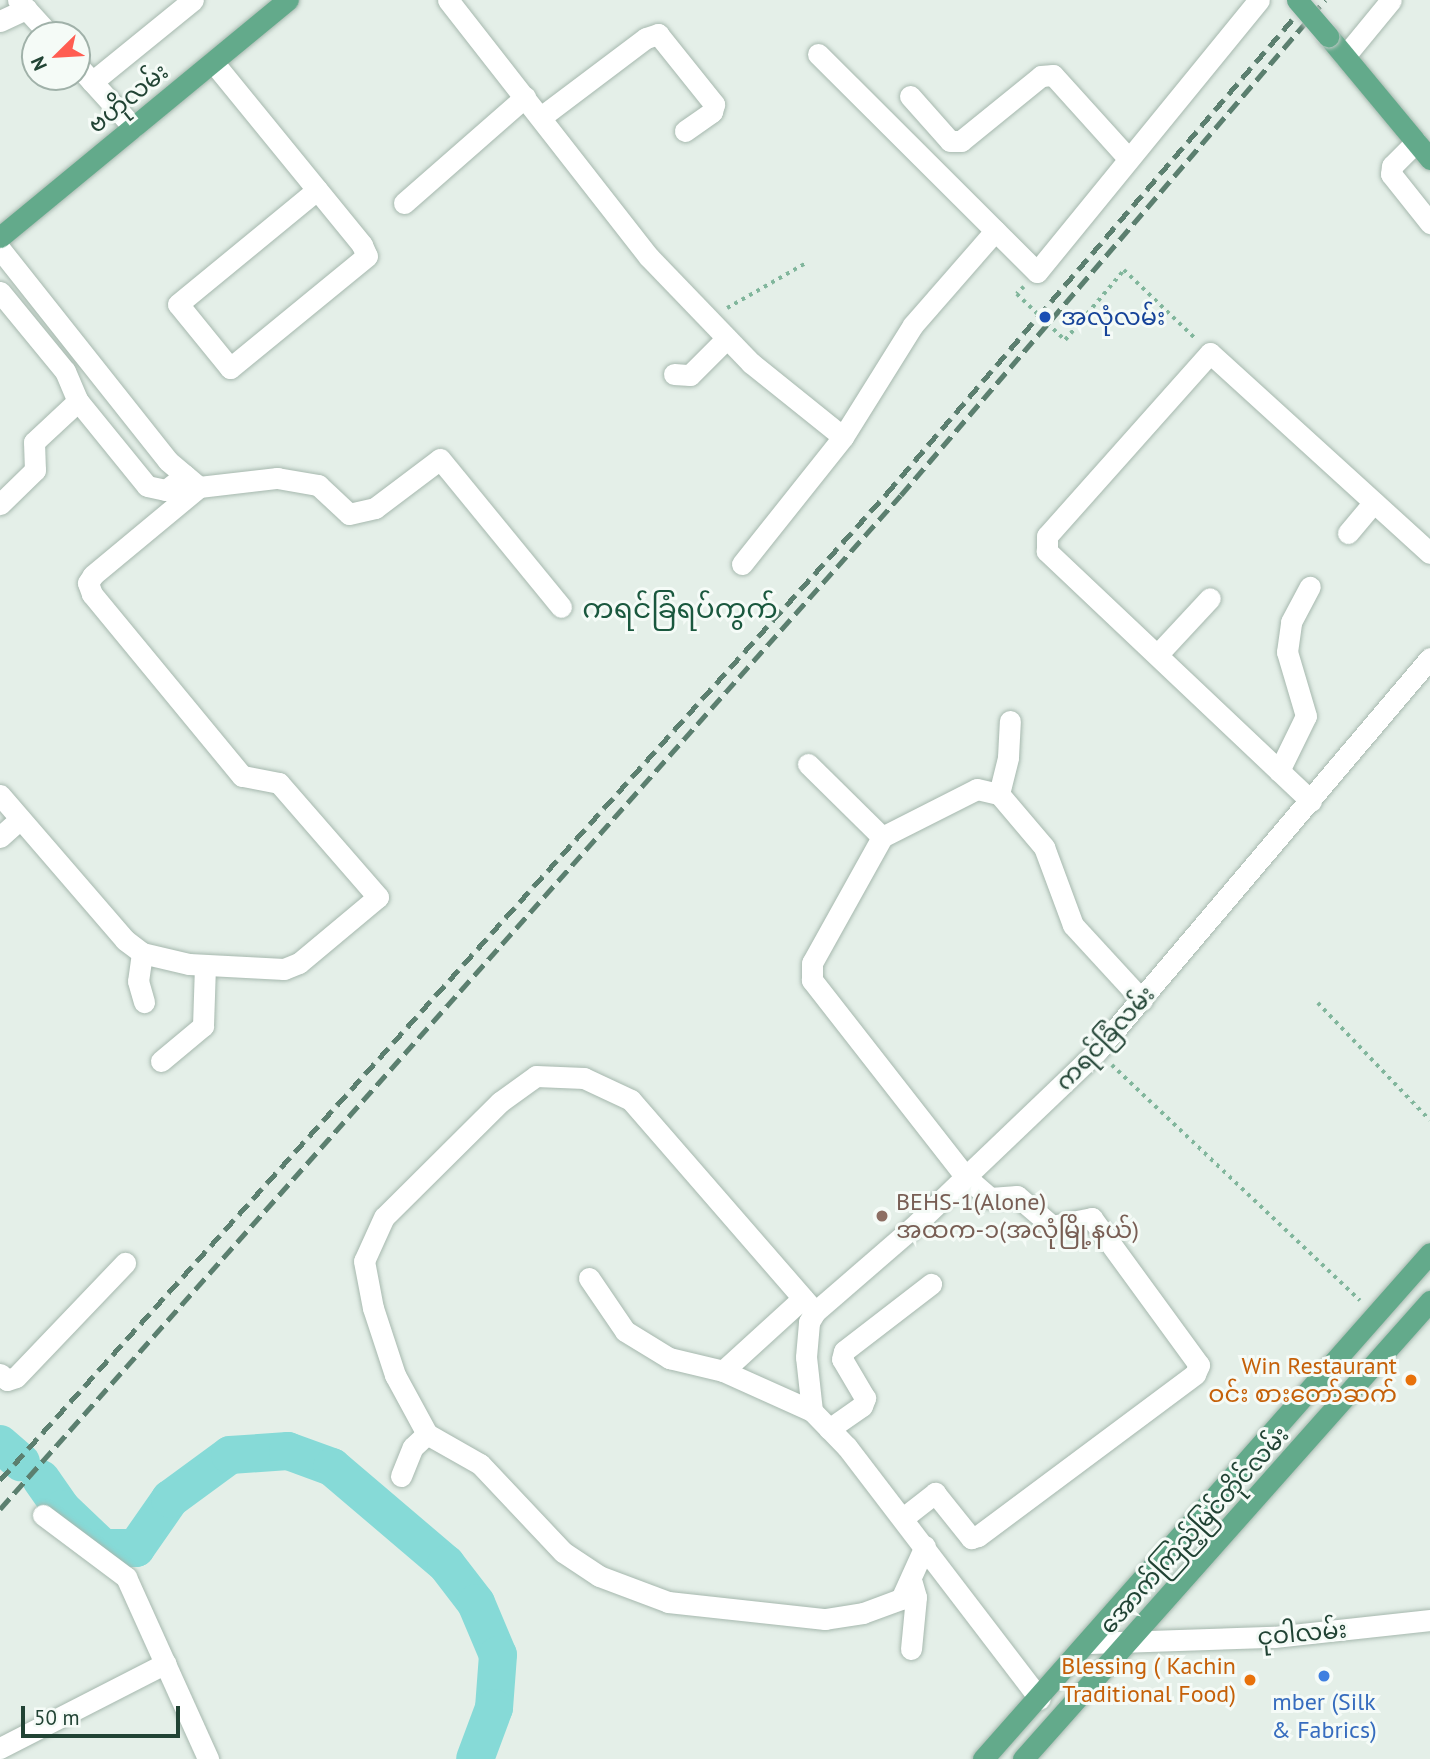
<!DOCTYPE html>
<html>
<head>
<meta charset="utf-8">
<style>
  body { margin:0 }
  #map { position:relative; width:1430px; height:1759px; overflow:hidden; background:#e4efe8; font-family:"PT Sans","Noto Sans Myanmar",sans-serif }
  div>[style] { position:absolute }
  .river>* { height:38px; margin:-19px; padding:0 19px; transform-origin:19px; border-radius:19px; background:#86dad7 }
  .path>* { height:3.5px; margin-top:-1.75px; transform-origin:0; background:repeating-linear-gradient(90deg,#81b69c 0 3.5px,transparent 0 8.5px) }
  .roads { filter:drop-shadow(0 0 2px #a6b8ae) drop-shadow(0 0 2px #a6b8ae) }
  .minor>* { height:21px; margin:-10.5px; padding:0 10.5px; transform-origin:10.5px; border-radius:10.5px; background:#fff }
  .major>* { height:21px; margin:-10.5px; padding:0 10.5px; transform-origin:10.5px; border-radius:10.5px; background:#63aa8b }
  .rail>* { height:5px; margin-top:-2.5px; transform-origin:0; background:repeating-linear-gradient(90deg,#5b7f6f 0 14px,transparent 0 21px) }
  .bridges { filter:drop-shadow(0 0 2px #c1cac6) drop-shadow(0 0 2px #c1cac6) }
  .major-bridge>* { height:21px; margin:-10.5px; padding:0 10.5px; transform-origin:10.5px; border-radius:10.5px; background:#63aa8b }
  .dots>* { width:19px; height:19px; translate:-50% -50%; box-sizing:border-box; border:4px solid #f5fbf7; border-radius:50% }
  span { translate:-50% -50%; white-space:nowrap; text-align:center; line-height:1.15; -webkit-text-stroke:6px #f5fbf7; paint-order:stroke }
  .street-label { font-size:24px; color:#214334 }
  .transit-label { font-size:24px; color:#164399 }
  .left { translate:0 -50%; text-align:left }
  .education-label { font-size:24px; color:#785e54 }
  .food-label { font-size:24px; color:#c56008 }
  .right { translate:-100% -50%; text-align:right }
  .shop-label { font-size:24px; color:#366cbe }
  .quarter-label { font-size:28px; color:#1a583e }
  .north { position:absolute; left:21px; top:21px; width:70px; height:70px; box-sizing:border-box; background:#f5fbf7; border:2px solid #a0b1a9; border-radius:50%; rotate:246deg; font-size:19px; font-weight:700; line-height:28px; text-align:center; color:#214334 }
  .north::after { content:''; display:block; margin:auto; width:24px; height:32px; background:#ff5d52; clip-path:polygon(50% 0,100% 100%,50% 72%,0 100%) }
  .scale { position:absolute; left:21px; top:1706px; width:159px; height:32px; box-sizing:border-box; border:4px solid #214334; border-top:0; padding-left:9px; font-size:21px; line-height:24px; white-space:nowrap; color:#214334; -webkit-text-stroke:5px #f5fbf7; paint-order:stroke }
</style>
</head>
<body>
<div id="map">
  <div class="river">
    <i style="left:0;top:1444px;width:28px;rotate:41deg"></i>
    <i style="left:41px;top:1479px;width:37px;rotate:55deg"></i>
    <i style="left:62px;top:1509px;width:57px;rotate:43.6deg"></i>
    <i style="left:103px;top:1548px;width:33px"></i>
    <i style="left:136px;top:1548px;width:60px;rotate:-55.2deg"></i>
    <i style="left:170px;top:1499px;width:74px;rotate:-36.3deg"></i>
    <i style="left:230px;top:1455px;width:58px;rotate:-3.9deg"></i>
    <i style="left:288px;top:1451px;width:47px;rotate:20deg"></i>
    <i style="left:332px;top:1467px;width:150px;rotate:40.4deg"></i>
    <i style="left:446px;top:1564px;width:49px;rotate:52.4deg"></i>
    <i style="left:476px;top:1603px;width:56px;rotate:67.1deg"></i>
    <i style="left:498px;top:1655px;width:53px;rotate:94.3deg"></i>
    <i style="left:494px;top:1708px;width:54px;rotate:110.4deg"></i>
  </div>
  <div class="path">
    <i style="left:1024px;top:287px;width:10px;rotate:135deg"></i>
    <i style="left:1017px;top:294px;width:66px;rotate:43.8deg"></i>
    <i style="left:1065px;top:340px;width:92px;rotate:-49.9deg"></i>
    <i style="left:1124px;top:270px;width:101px;rotate:43.8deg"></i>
    <i style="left:727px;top:308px;width:89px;rotate:-29.7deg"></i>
    <i style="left:1318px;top:1003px;width:162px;rotate:46.3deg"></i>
    <i style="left:1112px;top:1065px;width:342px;rotate:43.5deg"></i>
  </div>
  <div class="roads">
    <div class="minor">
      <i style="left:18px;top:0;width:47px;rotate:47.6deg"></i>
      <i style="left:448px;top:0;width:326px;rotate:52deg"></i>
      <i style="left:649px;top:257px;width:147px;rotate:46.1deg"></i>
      <i style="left:751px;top:363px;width:118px;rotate:38.8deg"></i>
      <i style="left:0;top:21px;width:29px;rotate:-25deg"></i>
      <i style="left:818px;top:54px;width:309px;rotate:44.9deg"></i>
      <i style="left:1037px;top:272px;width:351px;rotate:-50.8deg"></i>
      <i style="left:1345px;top:56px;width:72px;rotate:-50.6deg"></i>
      <i style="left:213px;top:62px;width:236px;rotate:50.8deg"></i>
      <i style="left:362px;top:245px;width:12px;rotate:66deg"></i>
      <i style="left:367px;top:256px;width:177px;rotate:140.7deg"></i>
      <i style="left:230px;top:368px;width:82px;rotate:-129.1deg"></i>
      <i style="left:178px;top:304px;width:180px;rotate:-39.4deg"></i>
      <i style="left:77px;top:65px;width:84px;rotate:47.9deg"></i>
      <i style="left:92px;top:82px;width:130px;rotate:-39.1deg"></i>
      <i style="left:910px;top:96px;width:60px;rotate:48.4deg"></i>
      <i style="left:950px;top:141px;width:11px"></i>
      <i style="left:961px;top:141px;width:103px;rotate:-39.1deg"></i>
      <i style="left:1041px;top:76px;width:12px;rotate:-5deg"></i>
      <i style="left:1053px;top:75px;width:113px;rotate:47.9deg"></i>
      <i style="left:541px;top:117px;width:131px;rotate:-37deg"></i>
      <i style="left:646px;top:38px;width:13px;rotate:-18deg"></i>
      <i style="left:658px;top:34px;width:90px;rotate:51.3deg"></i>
      <i style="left:714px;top:104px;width:8px;rotate:104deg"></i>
      <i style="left:712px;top:112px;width:33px;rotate:145deg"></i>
      <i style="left:1416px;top:142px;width:34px;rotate:135deg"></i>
      <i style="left:1392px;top:166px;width:8px;rotate:97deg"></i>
      <i style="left:1391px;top:174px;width:63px;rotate:51.5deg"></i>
      <i style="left:404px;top:203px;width:161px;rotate:-41.2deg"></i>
      <i style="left:0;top:249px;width:270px;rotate:51.6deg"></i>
      <i style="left:168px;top:461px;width:40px;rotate:40deg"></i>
      <i style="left:0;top:292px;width:102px;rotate:50.6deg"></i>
      <i style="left:65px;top:371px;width:33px;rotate:67deg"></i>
      <i style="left:78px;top:401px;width:60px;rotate:137deg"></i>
      <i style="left:34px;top:442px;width:28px;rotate:88deg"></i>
      <i style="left:35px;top:470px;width:49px;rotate:135.8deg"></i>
      <i style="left:674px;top:374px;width:16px;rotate:4deg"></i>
      <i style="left:690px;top:375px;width:52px;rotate:-45deg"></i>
      <i style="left:78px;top:401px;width:109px;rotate:50.9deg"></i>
      <i style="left:147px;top:486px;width:19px;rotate:12deg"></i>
      <i style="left:166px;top:490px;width:24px;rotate:-38deg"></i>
      <i style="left:1348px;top:533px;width:40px;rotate:-50deg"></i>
      <i style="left:742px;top:564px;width:162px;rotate:-51.5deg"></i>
      <i style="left:843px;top:437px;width:132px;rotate:-58deg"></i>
      <i style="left:913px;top:325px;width:125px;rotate:-48.9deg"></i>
      <i style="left:1158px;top:654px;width:76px;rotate:-47.1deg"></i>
      <i style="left:808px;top:764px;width:104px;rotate:44.6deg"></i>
      <i style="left:1279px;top:771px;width:61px;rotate:-63.9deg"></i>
      <i style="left:1306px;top:716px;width:67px;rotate:-106.5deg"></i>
      <i style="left:1287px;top:652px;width:30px;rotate:-82deg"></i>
      <i style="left:1291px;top:622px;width:40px;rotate:-62deg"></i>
      <i style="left:999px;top:794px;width:38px;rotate:-76deg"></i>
      <i style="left:1008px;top:757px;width:36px;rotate:-87deg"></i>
      <i style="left:0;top:795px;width:191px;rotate:49.2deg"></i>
      <i style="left:125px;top:940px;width:21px;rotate:37deg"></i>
      <i style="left:142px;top:953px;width:48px;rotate:13.2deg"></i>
      <i style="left:189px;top:964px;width:95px;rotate:3deg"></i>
      <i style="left:284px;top:969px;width:16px;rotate:-22deg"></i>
      <i style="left:299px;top:963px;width:103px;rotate:-39.9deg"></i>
      <i style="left:378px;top:897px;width:151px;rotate:-131deg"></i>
      <i style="left:279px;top:783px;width:38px;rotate:-169deg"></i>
      <i style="left:242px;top:776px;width:236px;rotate:-129.5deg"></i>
      <i style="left:92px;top:594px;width:12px;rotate:-110deg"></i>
      <i style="left:88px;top:583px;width:9px;rotate:-58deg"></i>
      <i style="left:93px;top:575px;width:138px;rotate:-39.7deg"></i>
      <i style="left:199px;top:487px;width:79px;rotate:-6.6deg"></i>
      <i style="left:277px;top:478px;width:42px;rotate:9.7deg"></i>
      <i style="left:318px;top:485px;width:42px;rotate:43.1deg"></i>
      <i style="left:349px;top:514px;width:27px;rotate:-13deg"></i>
      <i style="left:375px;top:508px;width:81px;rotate:-37deg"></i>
      <i style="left:440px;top:459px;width:191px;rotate:50.7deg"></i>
      <i style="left:1311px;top:801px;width:364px;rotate:-136.6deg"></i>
      <i style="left:1047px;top:551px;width:15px;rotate:-90deg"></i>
      <i style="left:1047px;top:536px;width:245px;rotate:-48.3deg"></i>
      <i style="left:1210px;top:353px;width:297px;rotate:42.3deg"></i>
      <i style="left:0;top:837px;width:27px;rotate:-42deg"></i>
      <i style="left:142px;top:953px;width:28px;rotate:98deg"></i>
      <i style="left:138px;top:981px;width:22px;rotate:74deg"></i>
      <i style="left:161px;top:1061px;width:55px;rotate:-39.8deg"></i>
      <i style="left:203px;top:1026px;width:60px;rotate:-88.1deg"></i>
      <i style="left:589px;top:1278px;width:64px;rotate:55.8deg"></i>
      <i style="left:625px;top:1331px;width:52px;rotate:31.5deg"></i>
      <i style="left:669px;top:1358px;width:56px;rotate:13.5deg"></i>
      <i style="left:723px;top:1371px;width:98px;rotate:24.2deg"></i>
      <i style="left:812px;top:1411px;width:50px;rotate:45.8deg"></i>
      <i style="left:847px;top:1447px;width:317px;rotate:52.6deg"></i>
      <i style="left:815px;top:1312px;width:281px;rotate:-131deg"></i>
      <i style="left:631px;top:1100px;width:52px;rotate:-154.9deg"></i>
      <i style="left:584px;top:1078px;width:48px;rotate:-177.6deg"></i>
      <i style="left:536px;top:1076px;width:44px;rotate:144.2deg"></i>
      <i style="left:500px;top:1102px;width:163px;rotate:135.2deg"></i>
      <i style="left:384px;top:1217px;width:48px;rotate:114.4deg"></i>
      <i style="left:364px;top:1261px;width:48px;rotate:79.2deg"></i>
      <i style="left:373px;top:1308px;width:71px;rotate:71.8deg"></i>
      <i style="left:395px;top:1375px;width:67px;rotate:61.5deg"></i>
      <i style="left:427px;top:1434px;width:61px;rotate:29.5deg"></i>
      <i style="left:480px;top:1464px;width:121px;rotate:46.7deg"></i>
      <i style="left:563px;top:1552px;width:43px;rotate:33.7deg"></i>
      <i style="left:599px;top:1576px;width:74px;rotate:20.6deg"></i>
      <i style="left:668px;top:1602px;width:158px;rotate:6.2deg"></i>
      <i style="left:825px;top:1619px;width:38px;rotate:-9deg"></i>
      <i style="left:863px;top:1613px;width:40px;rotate:-20.2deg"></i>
      <i style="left:901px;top:1599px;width:58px;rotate:-65.6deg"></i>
      <i style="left:723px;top:1371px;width:108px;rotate:-42.4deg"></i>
      <i style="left:0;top:1374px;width:9px;rotate:41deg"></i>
      <i style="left:7px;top:1380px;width:9px;rotate:-18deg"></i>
      <i style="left:16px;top:1377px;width:158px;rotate:-46.3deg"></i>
      <i style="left:812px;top:1411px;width:54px;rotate:-96.3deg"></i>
      <i style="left:806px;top:1357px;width:35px;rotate:-85deg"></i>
      <i style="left:809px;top:1322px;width:12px;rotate:-59deg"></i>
      <i style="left:815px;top:1312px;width:128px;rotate:-40.9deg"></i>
      <i style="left:912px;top:1228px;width:256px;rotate:-43.7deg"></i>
      <i style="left:1097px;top:1051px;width:515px;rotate:-49.72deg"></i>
      <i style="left:829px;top:1429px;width:40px;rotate:-34.9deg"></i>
      <i style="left:862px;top:1406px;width:9px;rotate:-69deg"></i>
      <i style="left:865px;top:1398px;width:45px;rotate:-120.5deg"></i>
      <i style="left:842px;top:1359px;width:8px;rotate:-76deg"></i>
      <i style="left:844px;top:1351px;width:110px;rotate:-37.6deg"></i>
      <i style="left:401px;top:1476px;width:31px;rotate:-68deg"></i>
      <i style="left:413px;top:1447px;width:19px;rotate:-43deg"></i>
      <i style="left:43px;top:1515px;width:104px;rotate:36.8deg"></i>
      <i style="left:126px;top:1577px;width:200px;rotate:65.7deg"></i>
      <i style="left:903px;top:1518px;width:41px;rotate:-38deg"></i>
      <i style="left:935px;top:1493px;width:58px;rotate:51.3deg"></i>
      <i style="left:971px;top:1538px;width:7px;rotate:-16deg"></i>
      <i style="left:978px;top:1536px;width:271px;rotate:-36.7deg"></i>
      <i style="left:1195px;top:1374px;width:10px;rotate:-66deg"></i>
      <i style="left:1199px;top:1365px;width:182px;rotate:-126.1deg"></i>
      <i style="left:1092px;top:1218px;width:41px;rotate:168.7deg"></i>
      <i style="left:1052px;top:1226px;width:46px;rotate:-139.4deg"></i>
      <i style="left:1017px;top:1196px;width:27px;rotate:176deg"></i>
      <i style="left:990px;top:1198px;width:33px;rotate:-139deg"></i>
      <i style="left:965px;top:1176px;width:249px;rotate:-128deg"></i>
      <i style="left:812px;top:980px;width:17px;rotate:-90deg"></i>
      <i style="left:812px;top:963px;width:144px;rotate:-60.9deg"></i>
      <i style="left:882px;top:837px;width:106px;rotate:-26.8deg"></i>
      <i style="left:977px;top:789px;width:23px;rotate:13deg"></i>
      <i style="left:999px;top:794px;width:70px;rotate:49.7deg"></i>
      <i style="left:1044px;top:847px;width:83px;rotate:69.6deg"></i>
      <i style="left:1073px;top:925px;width:102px;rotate:47.4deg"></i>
      <i style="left:1089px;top:1643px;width:185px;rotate:-1.9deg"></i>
      <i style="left:1274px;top:1637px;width:157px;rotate:-6.2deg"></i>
      <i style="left:911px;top:1649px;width:52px;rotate:-84.5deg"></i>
      <i style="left:916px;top:1597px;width:15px;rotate:-106deg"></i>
      <i style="left:0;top:1748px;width:186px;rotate:-27.1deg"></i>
    </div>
    <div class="major">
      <i style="left:1328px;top:36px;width:160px;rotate:50.3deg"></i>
      <i style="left:0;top:237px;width:373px;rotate:-39.5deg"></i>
      <i style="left:983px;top:1759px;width:675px;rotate:-48.54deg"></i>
      <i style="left:1023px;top:1759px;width:613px;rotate:-48.37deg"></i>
    </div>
  </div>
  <div class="rail">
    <i style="left:0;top:1480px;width:1327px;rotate:-48.05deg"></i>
    <i style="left:887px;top:493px;width:649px;rotate:-49.44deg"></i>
    <i style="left:0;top:1509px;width:1356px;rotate:-48.38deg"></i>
    <i style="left:901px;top:495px;width:652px;rotate:-49.42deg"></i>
  </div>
  <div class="bridges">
    <div class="major-bridge">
      <i style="left:1297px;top:0;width:48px;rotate:49.3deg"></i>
    </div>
  </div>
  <div class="dots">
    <i style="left:1045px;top:317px;background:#1a4fb4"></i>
    <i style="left:882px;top:1216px;background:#8d6e63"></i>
    <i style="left:1411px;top:1380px;background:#e8710a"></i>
    <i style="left:1324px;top:1676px;background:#3f7fe0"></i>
    <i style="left:1250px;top:1680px;background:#e8710a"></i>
  </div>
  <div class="street-label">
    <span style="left:128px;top:98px;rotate:-39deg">ဗဟိုလမ်း</span>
    <span style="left:1105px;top:1038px;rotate:-47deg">ကရင်ခြံလမ်း</span>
    <span style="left:1194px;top:1530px;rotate:-48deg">အောက်ကြည့်မြင်တိုင်လမ်း</span>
    <span style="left:1302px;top:1633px;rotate:-5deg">ငုဝါလမ်း</span>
  </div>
  <div class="transit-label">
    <span class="left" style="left:1061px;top:317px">အလုံလမ်း</span>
  </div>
  <div class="education-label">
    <span class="left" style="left:896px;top:1216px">BEHS-1(Alone)<br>အထက-၁(အလုံမြို့နယ်)</span>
  </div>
  <div class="food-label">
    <span class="right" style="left:1397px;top:1380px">Win Restaurant<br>ဝင်း စားတော်ဆက်</span>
    <span class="right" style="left:1236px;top:1680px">Blessing ( Kachin<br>Traditional Food)</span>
  </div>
  <div class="shop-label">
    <span style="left:1324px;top:1716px">mber (Silk<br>&amp; Fabrics)</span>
  </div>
  <div class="quarter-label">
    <span style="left:680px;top:608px">ကရင်ခြံရပ်ကွက်</span>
  </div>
  <div class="north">N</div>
  <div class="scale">50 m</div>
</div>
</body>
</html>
